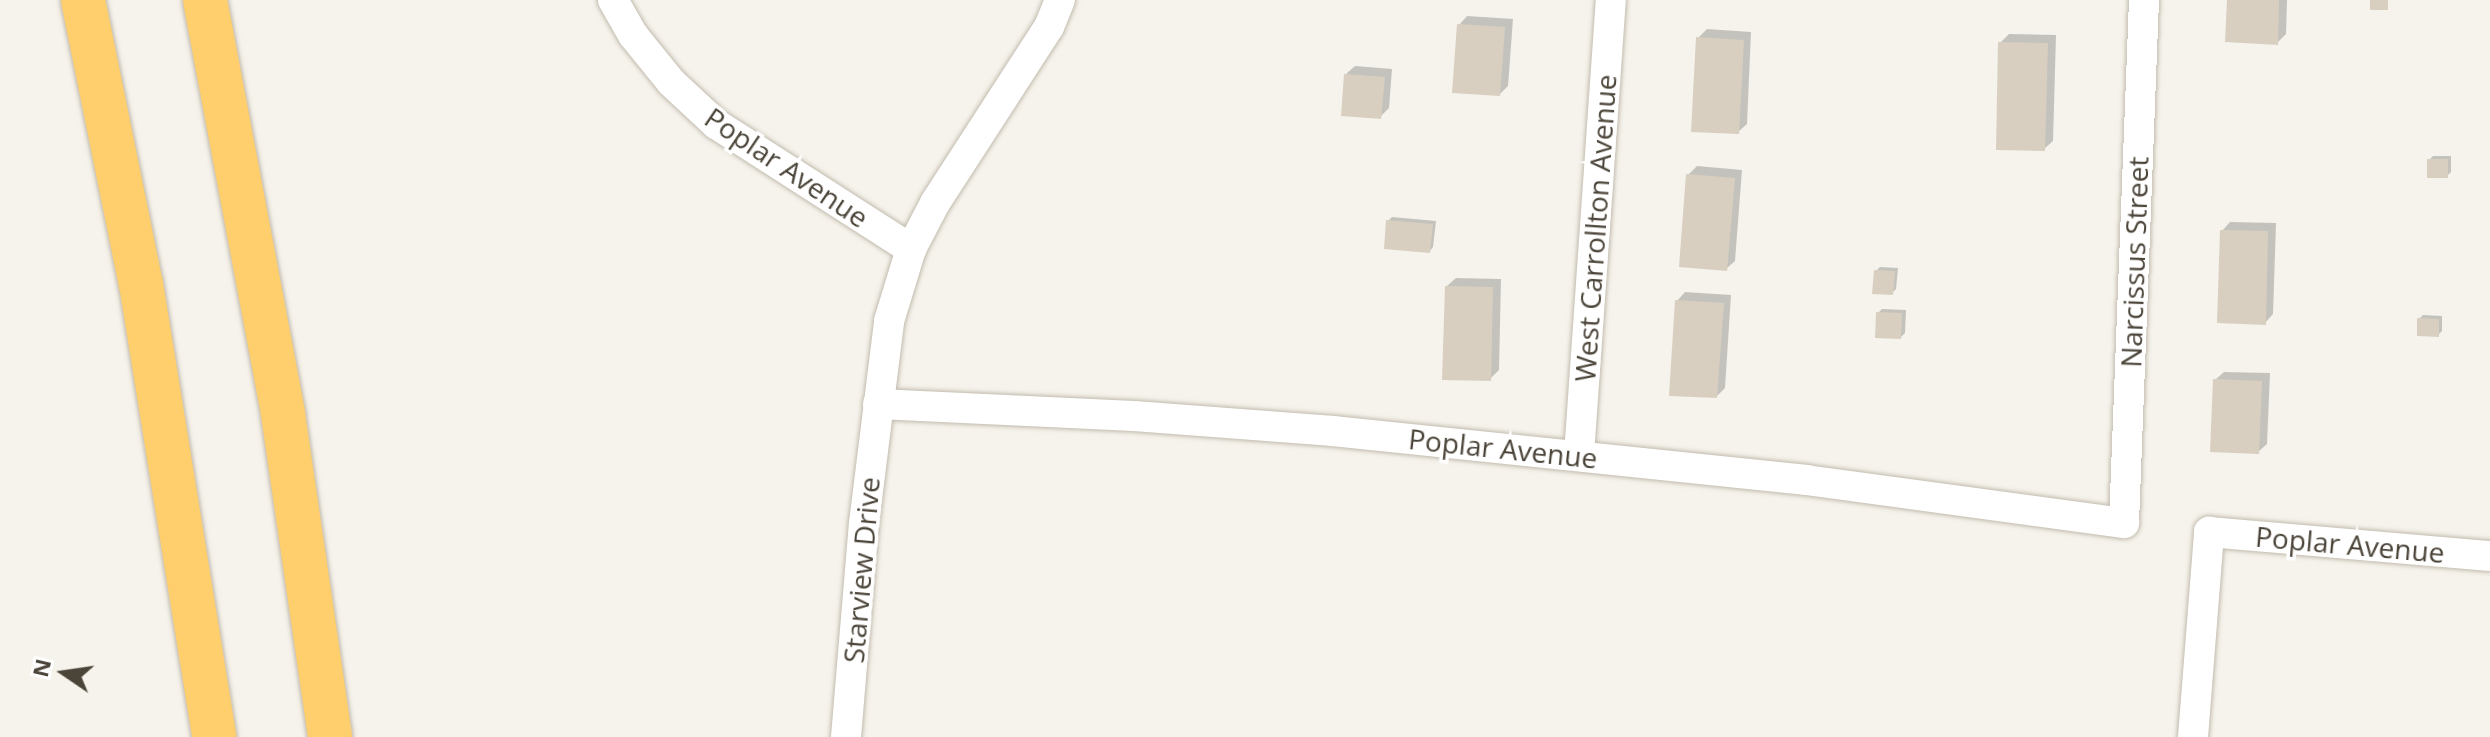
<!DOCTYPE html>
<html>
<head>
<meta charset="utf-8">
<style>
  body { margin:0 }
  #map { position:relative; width:2490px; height:737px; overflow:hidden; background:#f6f3ec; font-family:"Open Sans",sans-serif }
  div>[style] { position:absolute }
  .shadow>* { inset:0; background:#0003 }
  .building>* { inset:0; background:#d8cfc1 }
  .roads { filter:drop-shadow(0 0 2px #c2bbae) drop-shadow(0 0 2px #c2bbae) }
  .street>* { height:30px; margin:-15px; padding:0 15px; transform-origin:15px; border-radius:15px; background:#fff }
  .highway>* { height:44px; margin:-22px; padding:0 22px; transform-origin:22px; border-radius:22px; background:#ffcf6e }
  span { translate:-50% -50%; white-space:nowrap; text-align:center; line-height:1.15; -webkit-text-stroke:7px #fff; paint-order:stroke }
  .street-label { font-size:28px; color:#4b4439 }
  .north { position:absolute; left:24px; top:633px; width:80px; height:80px; -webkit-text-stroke:6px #fff; paint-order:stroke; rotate:283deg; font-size:22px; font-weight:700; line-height:32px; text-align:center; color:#4b4439 }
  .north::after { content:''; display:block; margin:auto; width:28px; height:36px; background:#4b4439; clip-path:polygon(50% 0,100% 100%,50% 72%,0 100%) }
</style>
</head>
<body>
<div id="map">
  <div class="shadow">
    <i style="clip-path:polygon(2229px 0,2287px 0,2286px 34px,2277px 43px)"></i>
    <i style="clip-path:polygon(1467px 16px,1513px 19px,1508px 86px,1500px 94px,1459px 25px)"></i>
    <i style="clip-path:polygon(1707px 29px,1751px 32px,1747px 124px,1738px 132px,1698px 38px)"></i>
    <i style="clip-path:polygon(2009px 34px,2056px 35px,2053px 141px,2044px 149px,2000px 43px)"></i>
    <i style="clip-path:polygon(1355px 66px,1392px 69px,1389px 108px,1380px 117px,1346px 74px)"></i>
    <i style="clip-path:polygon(2433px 156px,2451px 156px,2451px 172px,2447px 176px,2429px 160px)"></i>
    <i style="clip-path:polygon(1697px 166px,1742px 170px,1735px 261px,1726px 269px,1688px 175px)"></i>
    <i style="clip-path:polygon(1392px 217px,1436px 221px,1433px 247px,1430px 251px,1388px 221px)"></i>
    <i style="clip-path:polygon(2230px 222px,2276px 223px,2273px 314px,2265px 323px,2222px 231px)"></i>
    <i style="clip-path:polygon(1880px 267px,1898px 268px,1896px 289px,1892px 293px,1876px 271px)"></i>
    <i style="clip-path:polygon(1456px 278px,1501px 279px,1499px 370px,1490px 379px,1447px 286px)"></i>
    <i style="clip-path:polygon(1685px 292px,1731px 295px,1725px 388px,1717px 396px,1677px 301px)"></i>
    <i style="clip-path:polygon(1882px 309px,1906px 310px,1905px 333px,1901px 337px,1878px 313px)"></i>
    <i style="clip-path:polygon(2423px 315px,2442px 316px,2442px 331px,2438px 335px,2419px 319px)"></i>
    <i style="clip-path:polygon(2224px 372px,2270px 373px,2267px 444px,2258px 452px,2215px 380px)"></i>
  </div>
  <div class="building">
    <i style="clip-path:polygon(2227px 0,2279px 0,2278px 45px,2225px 42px)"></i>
    <i style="clip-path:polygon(2370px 0,2388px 0,2388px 10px,2370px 10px)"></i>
    <i style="clip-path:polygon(1457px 24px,1505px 27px,1500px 96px,1452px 93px)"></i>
    <i style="clip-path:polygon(1696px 37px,1744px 40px,1739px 134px,1691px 132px)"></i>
    <i style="clip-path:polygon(1998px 42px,2048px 43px,2045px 151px,1996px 150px)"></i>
    <i style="clip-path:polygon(1344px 74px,1385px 77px,1381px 119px,1341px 116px)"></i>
    <i style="clip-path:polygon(2427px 159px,2448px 159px,2448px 178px,2427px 178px)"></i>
    <i style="clip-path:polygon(1686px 174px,1735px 178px,1727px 271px,1679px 267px)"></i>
    <i style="clip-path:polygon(1386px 220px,1433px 224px,1430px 253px,1384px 249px)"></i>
    <i style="clip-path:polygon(2220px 230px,2268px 231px,2266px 325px,2217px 323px)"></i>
    <i style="clip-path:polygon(1874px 270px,1895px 271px,1893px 295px,1872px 294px)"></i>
    <i style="clip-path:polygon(1445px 286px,1493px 287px,1491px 381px,1442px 380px)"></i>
    <i style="clip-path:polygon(1675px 300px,1724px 303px,1717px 398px,1669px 396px)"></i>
    <i style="clip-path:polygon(1876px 312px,1902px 313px,1901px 339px,1875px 338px)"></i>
    <i style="clip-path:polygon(2417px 318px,2439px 319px,2439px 337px,2417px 336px)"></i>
    <i style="clip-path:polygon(2213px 379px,2262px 381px,2259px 454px,2210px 452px)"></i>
  </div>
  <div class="roads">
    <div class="street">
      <i style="left:613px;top:0;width:40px;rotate:60.3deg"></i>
      <i style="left:633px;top:35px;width:60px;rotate:51deg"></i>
      <i style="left:671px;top:82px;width:62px;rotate:43deg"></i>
      <i style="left:716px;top:124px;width:232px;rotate:32.7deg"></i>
      <i style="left:878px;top:404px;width:256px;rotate:2.7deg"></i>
      <i style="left:1134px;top:416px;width:200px;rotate:4.3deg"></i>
      <i style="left:1333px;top:431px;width:476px;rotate:5.9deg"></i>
      <i style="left:1806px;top:480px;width:321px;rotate:7.7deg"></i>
      <i style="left:2124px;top:523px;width:523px;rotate:-87.81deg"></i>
      <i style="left:1579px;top:455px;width:456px;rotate:-86deg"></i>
      <i style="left:846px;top:737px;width:215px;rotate:-85.2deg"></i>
      <i style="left:864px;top:523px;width:204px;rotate:-82.9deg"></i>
      <i style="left:889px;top:321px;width:75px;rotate:-73deg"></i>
      <i style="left:911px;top:249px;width:52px;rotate:-62.4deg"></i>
      <i style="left:935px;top:203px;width:210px;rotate:-57.1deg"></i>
      <i style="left:1049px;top:27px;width:29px;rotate:-68deg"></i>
      <i style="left:2193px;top:737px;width:206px;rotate:-85.5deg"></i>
      <i style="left:2209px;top:532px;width:282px;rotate:4.9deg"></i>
    </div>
    <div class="highway">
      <i style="left:83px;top:0;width:290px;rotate:78.5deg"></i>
      <i style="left:141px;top:284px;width:459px;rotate:80.8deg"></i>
      <i style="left:205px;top:0;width:421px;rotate:79.3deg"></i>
      <i style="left:283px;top:414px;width:326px;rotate:81.7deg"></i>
    </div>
  </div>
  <div class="street-label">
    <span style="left:787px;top:167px;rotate:34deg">Poplar Avenue</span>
    <span style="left:1595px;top:228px;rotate:-86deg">West Carrollton Avenue</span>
    <span style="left:2134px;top:262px;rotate:-88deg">Narcissus Street</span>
    <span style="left:1503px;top:448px;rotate:6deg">Poplar Avenue</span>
    <span style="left:2350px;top:544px;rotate:5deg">Poplar Avenue</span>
    <span style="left:861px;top:570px;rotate:-85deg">Starview Drive</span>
  </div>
  <div class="north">N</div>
</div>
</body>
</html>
